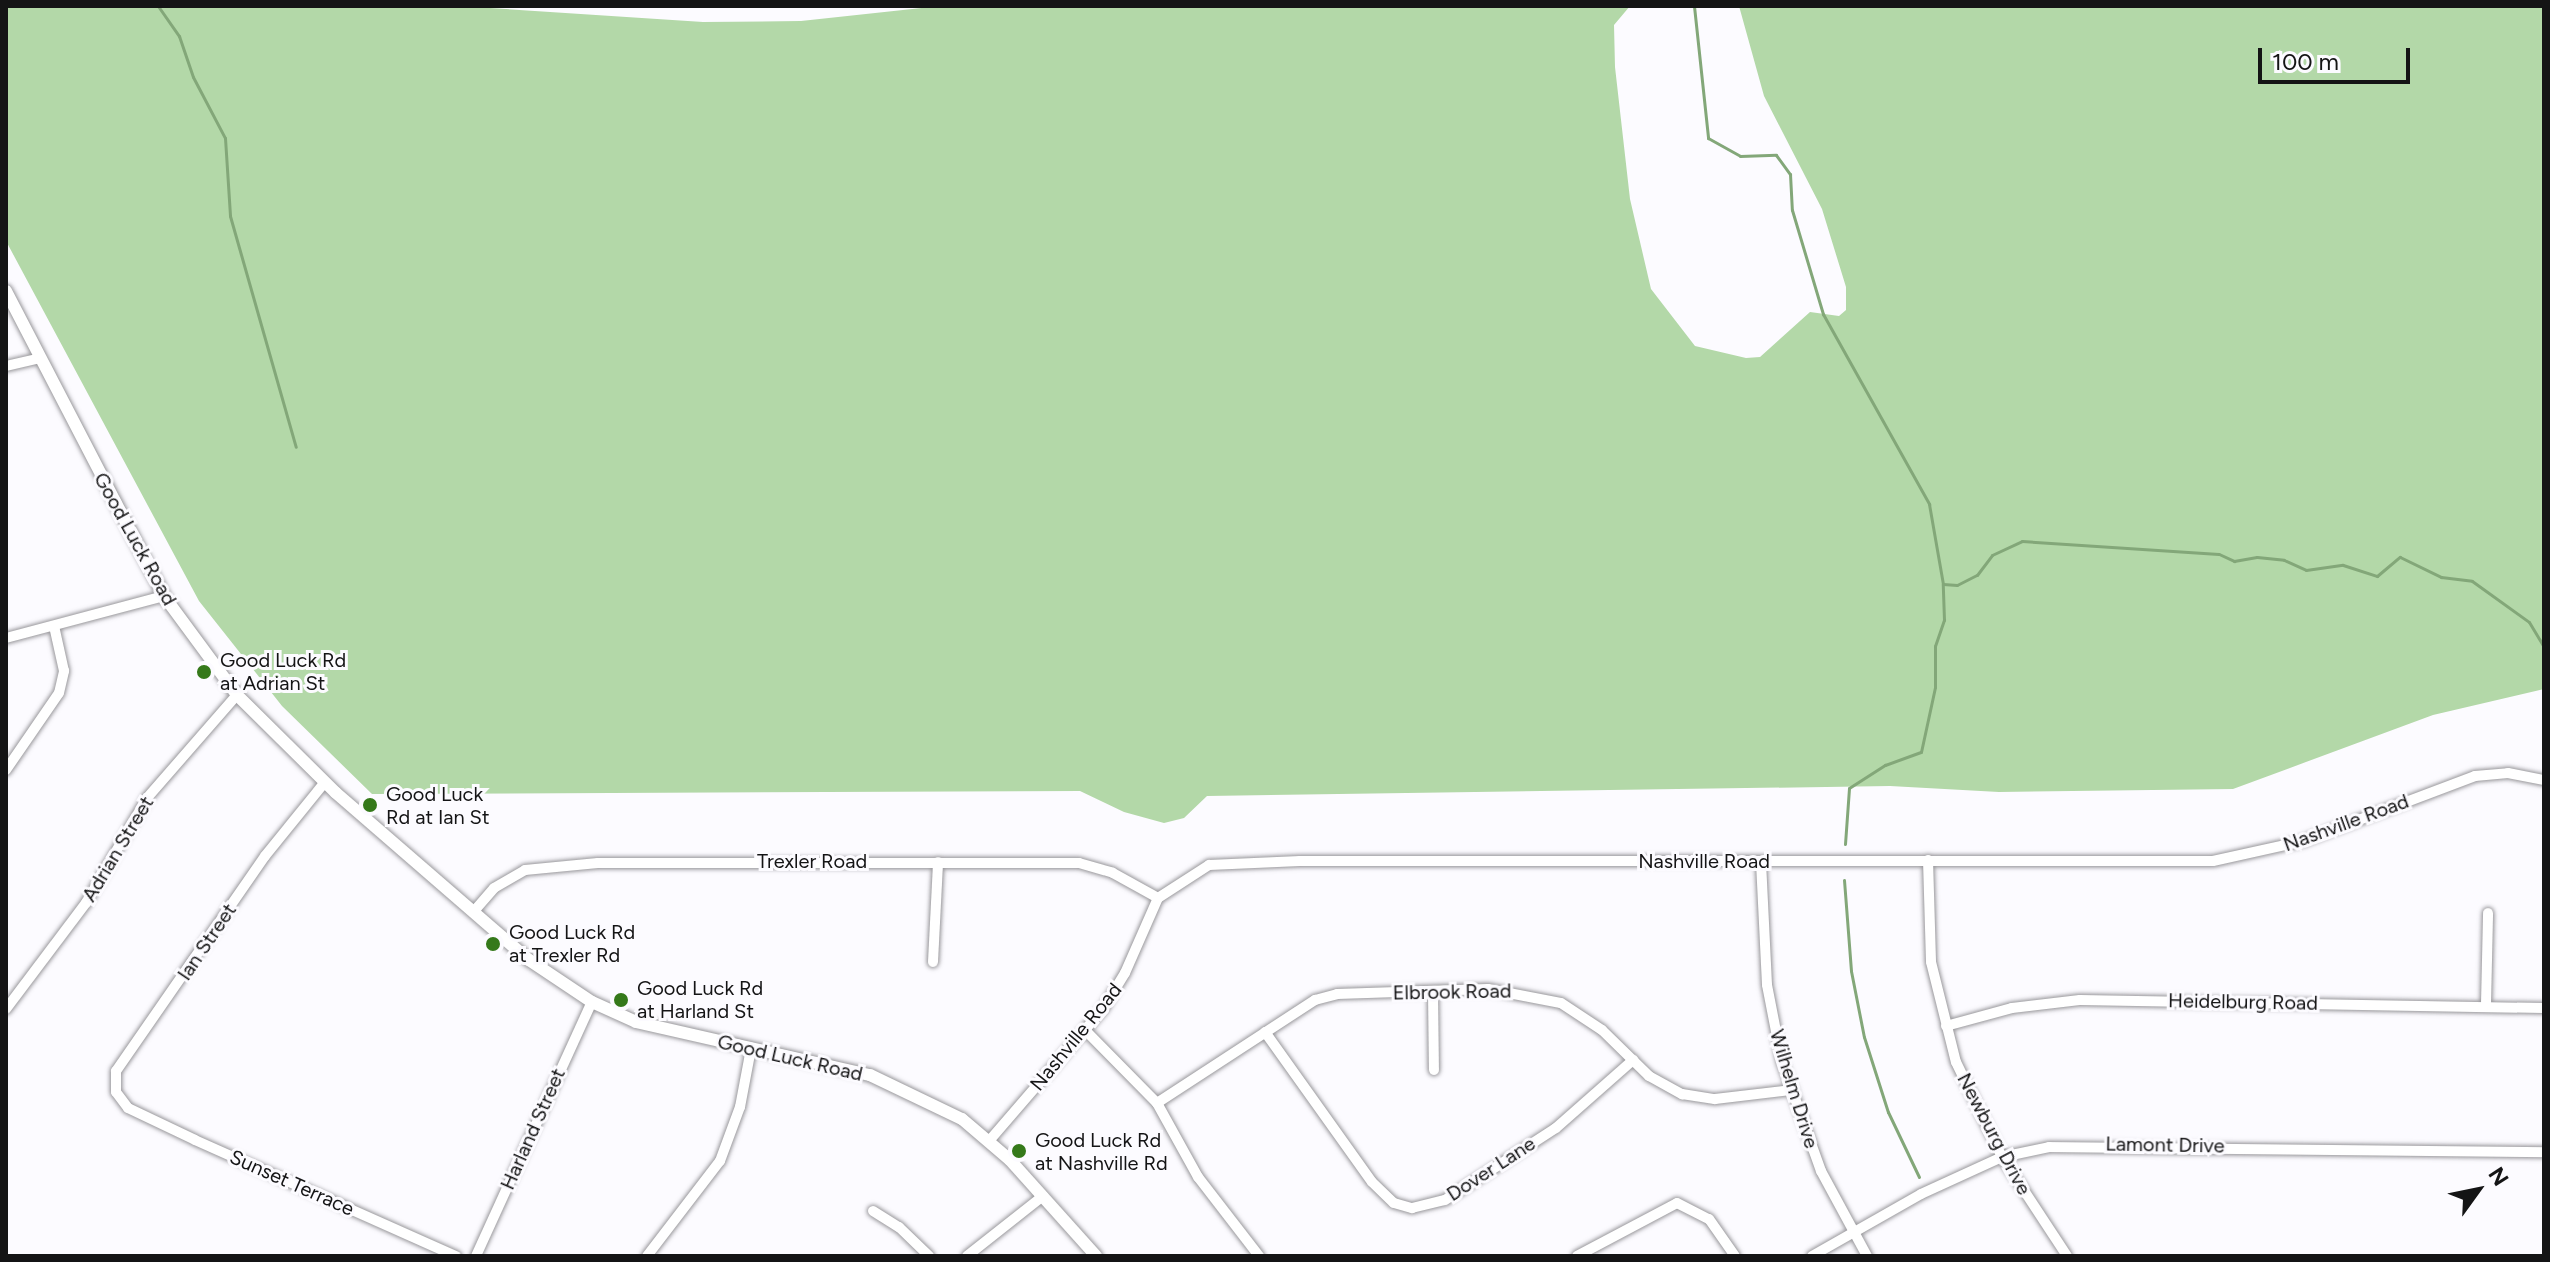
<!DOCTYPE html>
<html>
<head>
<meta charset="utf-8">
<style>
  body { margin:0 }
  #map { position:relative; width:2550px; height:1262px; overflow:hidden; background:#fcfbff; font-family:Figtree,sans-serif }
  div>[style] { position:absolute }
  .forest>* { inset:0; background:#b3d8a8 }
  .stream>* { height:3px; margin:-1.5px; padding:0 1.5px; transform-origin:1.5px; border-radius:1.5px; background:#83a779 }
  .roads { filter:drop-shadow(0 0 2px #99989c) drop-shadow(0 0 2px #99989c) }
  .minor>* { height:10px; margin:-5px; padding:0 5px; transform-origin:5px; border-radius:5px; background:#fff }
  .major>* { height:12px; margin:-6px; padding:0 6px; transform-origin:6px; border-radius:6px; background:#fff }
  .dots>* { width:22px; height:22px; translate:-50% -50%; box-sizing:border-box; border:4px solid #fcfbff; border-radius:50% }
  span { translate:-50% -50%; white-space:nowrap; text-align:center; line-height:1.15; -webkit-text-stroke:6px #fcfbff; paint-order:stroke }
  .street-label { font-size:20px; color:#141415 }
  .poi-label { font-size:20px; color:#141415 }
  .left { translate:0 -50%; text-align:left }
  .frame { position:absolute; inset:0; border:8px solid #141415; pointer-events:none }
  .north { position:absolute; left:2438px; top:1150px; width:80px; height:80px; -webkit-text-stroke:6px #fcfbff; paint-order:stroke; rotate:57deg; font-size:22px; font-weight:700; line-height:32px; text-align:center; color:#141415 }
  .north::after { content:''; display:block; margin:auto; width:28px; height:36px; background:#141415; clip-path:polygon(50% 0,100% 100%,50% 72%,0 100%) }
  .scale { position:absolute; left:2258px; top:48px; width:152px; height:36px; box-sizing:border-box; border:4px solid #141415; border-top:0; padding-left:10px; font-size:24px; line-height:28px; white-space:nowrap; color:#141415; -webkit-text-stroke:6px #fcfbff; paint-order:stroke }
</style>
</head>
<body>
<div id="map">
  <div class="forest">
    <i style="clip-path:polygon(6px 6px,459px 6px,703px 22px,801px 21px,940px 6px,1630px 6px,1614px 25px,1615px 67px,1630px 199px,1651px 289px,1695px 346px,1746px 358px,1760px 357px,1810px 312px,1839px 316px,1846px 310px,1846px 287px,1822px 209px,1764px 96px,1739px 6px,2544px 6px,2544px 689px,2433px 715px,2233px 789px,1999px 792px,1890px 786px,1207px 796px,1184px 818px,1164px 823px,1124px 812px,1080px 791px,372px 794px,282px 706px,199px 601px,6px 241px)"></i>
  </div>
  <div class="stream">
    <i style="left:158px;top:6px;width:37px;rotate:55deg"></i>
    <i style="left:179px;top:36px;width:43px;rotate:71.1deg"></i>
    <i style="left:193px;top:77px;width:69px;rotate:62.3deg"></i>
    <i style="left:225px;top:138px;width:78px;rotate:86.3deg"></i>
    <i style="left:230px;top:216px;width:240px;rotate:74.1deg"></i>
    <i style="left:1694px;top:6px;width:133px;rotate:83.9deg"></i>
    <i style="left:1708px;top:138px;width:37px;rotate:29deg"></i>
    <i style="left:1740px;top:156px;width:36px;rotate:-2deg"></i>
    <i style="left:1776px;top:155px;width:24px;rotate:54deg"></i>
    <i style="left:1790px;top:174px;width:36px;rotate:87deg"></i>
    <i style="left:1792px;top:210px;width:109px;rotate:73.4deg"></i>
    <i style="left:1823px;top:314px;width:218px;rotate:60.8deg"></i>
    <i style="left:1929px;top:504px;width:81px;rotate:80.1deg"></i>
    <i style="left:1943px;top:584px;width:14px;rotate:4deg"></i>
    <i style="left:1957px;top:585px;width:22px;rotate:-27deg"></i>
    <i style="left:1977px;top:575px;width:25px;rotate:-53deg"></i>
    <i style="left:1992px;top:555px;width:33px;rotate:-25deg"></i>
    <i style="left:2022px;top:541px;width:197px;rotate:3.8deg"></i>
    <i style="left:2219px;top:554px;width:17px;rotate:25deg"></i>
    <i style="left:2234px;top:561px;width:23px;rotate:-10deg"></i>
    <i style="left:2257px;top:557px;width:27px;rotate:6deg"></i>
    <i style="left:2284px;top:560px;width:24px;rotate:24deg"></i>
    <i style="left:2306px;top:570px;width:37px;rotate:-8deg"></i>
    <i style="left:2343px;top:565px;width:36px;rotate:18deg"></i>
    <i style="left:2377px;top:576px;width:30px;rotate:-40deg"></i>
    <i style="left:2400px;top:557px;width:46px;rotate:26deg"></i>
    <i style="left:2441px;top:577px;width:31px;rotate:7deg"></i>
    <i style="left:2472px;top:581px;width:70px;rotate:35.7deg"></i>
    <i style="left:2529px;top:622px;width:29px;rotate:59deg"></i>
    <i style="left:1845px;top:844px;width:56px;rotate:-85.9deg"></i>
    <i style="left:1849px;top:788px;width:43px;rotate:-32.6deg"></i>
    <i style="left:1885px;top:765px;width:38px;rotate:-20deg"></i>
    <i style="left:1921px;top:752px;width:66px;rotate:-77.8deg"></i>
    <i style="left:1935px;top:687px;width:41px;rotate:-90deg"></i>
    <i style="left:1935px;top:646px;width:28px;rotate:-71deg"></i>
    <i style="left:1944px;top:620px;width:36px;rotate:-92deg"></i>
    <i style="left:1844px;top:880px;width:91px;rotate:85.6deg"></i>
    <i style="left:1851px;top:971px;width:67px;rotate:78.9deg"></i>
    <i style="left:1864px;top:1037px;width:79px;rotate:72.3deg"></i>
    <i style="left:1888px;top:1112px;width:72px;rotate:64.5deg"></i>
  </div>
  <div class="roads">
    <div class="minor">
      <i style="left:6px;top:366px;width:35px;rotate:-13deg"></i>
      <i style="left:6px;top:638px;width:163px;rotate:-14.9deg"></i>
      <i style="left:6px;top:770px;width:93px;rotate:-55.5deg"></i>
      <i style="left:59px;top:693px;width:23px;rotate:-77deg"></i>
      <i style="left:64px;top:671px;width:46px;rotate:-102.5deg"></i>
      <i style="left:325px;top:782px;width:95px;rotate:129deg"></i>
      <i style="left:265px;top:856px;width:262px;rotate:124.7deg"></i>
      <i style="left:116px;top:1071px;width:21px;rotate:90deg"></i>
      <i style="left:116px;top:1092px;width:20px;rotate:53deg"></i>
      <i style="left:128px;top:1108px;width:74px;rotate:25.5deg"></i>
      <i style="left:195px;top:1140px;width:286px;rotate:24deg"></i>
      <i style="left:1928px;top:860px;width:102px;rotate:88.3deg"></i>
      <i style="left:1931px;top:962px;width:103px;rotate:76deg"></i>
      <i style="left:1956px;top:1062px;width:106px;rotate:64.2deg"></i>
      <i style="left:2002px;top:1157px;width:118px;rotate:56.7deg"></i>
      <i style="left:1761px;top:862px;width:123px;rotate:87.2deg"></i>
      <i style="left:1767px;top:985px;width:78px;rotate:79deg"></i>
      <i style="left:1782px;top:1062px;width:116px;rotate:70.3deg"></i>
      <i style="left:1821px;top:1171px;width:97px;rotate:61.6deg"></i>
      <i style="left:475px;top:910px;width:29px;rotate:-49deg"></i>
      <i style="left:494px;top:888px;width:36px;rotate:-30deg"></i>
      <i style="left:525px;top:870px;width:73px;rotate:-5.5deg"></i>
      <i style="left:598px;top:863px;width:481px"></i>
      <i style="left:1079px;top:863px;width:35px;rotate:16deg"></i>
      <i style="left:1113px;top:873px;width:51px;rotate:29.1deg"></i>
      <i style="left:933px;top:962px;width:100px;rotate:-87.1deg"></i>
      <i style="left:1433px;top:992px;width:78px;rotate:89.3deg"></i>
      <i style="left:2486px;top:1004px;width:91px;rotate:-88.7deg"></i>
      <i style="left:6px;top:1009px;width:133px;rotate:-53deg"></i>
      <i style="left:86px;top:903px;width:121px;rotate:-59.8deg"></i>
      <i style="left:147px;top:798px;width:137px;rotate:-48.9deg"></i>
      <i style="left:1946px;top:1026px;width:68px;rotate:-15.3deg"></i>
      <i style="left:2012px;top:1008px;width:68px;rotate:-6.7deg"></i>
      <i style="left:2080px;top:1000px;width:464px;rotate:1deg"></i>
      <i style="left:1086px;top:1031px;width:101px;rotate:45.4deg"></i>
      <i style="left:1157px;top:1103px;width:85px;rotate:61deg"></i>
      <i style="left:1198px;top:1177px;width:100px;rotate:52.3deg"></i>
      <i style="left:1265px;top:1032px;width:184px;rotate:54.5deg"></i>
      <i style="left:1372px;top:1182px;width:30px;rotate:44deg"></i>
      <i style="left:1394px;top:1203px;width:19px;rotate:16deg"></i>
      <i style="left:1412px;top:1208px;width:34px;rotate:-14deg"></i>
      <i style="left:1445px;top:1200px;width:132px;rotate:-33deg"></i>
      <i style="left:1556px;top:1128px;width:103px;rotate:-41.4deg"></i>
      <i style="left:1157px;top:1103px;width:189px;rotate:-33.1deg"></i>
      <i style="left:1315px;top:1000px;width:23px;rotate:-15deg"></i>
      <i style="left:1337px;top:994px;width:151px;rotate:-1.9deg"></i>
      <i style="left:1488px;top:989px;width:74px;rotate:10.9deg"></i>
      <i style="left:1561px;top:1003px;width:49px;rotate:33.4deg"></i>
      <i style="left:1602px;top:1030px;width:66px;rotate:44.4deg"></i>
      <i style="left:1649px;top:1076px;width:38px;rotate:29deg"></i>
      <i style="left:1682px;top:1094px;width:33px;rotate:9deg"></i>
      <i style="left:1715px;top:1099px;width:78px;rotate:-6.7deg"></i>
      <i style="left:989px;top:1141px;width:174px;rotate:-49.2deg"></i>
      <i style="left:1103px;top:1009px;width:42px;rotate:-58.6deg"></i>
      <i style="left:1125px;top:973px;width:82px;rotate:-66.3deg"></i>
      <i style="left:1158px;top:898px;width:61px;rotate:-32.9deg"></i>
      <i style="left:1209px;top:865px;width:91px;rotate:-2.5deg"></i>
      <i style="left:1300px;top:861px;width:913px"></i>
      <i style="left:2213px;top:861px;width:92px;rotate:-12.5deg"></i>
      <i style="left:2303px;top:841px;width:184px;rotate:-20.7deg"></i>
      <i style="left:2475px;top:776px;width:33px;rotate:-5deg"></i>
      <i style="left:2508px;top:773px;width:37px;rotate:11deg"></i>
      <i style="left:873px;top:1211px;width:31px;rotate:32deg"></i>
      <i style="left:899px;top:1227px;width:42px;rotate:44deg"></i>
      <i style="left:476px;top:1256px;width:279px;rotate:-65.5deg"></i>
      <i style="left:647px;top:1256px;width:120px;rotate:-52.5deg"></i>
      <i style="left:720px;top:1161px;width:58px;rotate:-69.7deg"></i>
      <i style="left:740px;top:1107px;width:59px;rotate:-79.3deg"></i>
      <i style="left:967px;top:1256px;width:97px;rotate:-38.3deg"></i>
      <i style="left:1577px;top:1256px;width:113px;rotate:-27.9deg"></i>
      <i style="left:1677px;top:1203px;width:36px;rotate:27deg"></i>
      <i style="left:1709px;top:1219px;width:45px;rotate:54.9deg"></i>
      <i style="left:1812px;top:1256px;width:125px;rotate:-29.6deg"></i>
      <i style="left:1921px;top:1194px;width:89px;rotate:-24.6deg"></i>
      <i style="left:2002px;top:1157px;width:48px;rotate:-12deg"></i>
      <i style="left:2049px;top:1147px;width:495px;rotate:0.6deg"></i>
    </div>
    <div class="major">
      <i style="left:6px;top:291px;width:343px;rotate:62.6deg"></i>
      <i style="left:164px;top:596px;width:123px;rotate:53.6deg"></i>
      <i style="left:237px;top:695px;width:139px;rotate:44.7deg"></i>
      <i style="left:336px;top:793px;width:255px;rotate:40.9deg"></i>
      <i style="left:529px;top:960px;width:76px;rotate:33.7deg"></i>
      <i style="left:592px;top:1002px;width:48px;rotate:24.4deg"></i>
      <i style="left:636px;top:1022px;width:240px;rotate:12.8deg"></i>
      <i style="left:870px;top:1075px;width:102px;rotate:25.6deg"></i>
      <i style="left:962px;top:1119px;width:63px;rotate:40.5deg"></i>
      <i style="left:1010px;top:1160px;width:129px;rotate:48.1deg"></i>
    </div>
  </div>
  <div class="dots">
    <i style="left:204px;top:672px;background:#35791a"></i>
    <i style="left:370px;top:805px;background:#35791a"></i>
    <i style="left:493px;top:944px;background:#35791a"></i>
    <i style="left:621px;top:1000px;background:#35791a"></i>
    <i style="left:1019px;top:1151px;background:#35791a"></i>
  </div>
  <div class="street-label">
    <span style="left:135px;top:539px;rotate:61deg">Good Luck Road</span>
    <span style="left:2346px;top:823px;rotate:-20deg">Nashville Road</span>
    <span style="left:118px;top:849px;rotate:-59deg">Adrian Street</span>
    <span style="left:812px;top:861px">Trexler Road</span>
    <span style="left:1704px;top:861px">Nashville Road</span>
    <span style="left:207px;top:942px;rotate:-56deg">Ian Street</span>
    <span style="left:1452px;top:992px;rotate:-1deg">Elbrook Road</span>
    <span style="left:2243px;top:1002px;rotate:1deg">Heidelburg Road</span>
    <span style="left:1076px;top:1037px;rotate:-51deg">Nashville Road</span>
    <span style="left:790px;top:1058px;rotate:13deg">Good Luck Road</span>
    <span style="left:1794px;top:1089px;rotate:73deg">Wilhelm Drive</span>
    <span style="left:533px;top:1129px;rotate:-66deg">Harland Street</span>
    <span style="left:1994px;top:1134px;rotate:62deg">Newburg Drive</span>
    <span style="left:2165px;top:1145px;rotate:1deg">Lamont Drive</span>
    <span style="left:1491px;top:1169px;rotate:-33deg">Dover Lane</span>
    <span style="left:292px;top:1183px;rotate:24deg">Sunset Terrace</span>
  </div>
  <div class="poi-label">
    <span class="left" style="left:220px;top:672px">Good Luck Rd<br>at Adrian St</span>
    <span class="left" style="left:386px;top:806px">Good Luck<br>Rd at Ian St</span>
    <span class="left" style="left:509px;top:944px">Good Luck Rd<br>at Trexler Rd</span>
    <span class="left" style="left:637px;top:1000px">Good Luck Rd<br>at Harland St</span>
    <span class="left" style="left:1035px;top:1152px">Good Luck Rd<br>at Nashville Rd</span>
  </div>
  <div class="frame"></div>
  <div class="north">N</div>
  <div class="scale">100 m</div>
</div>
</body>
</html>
